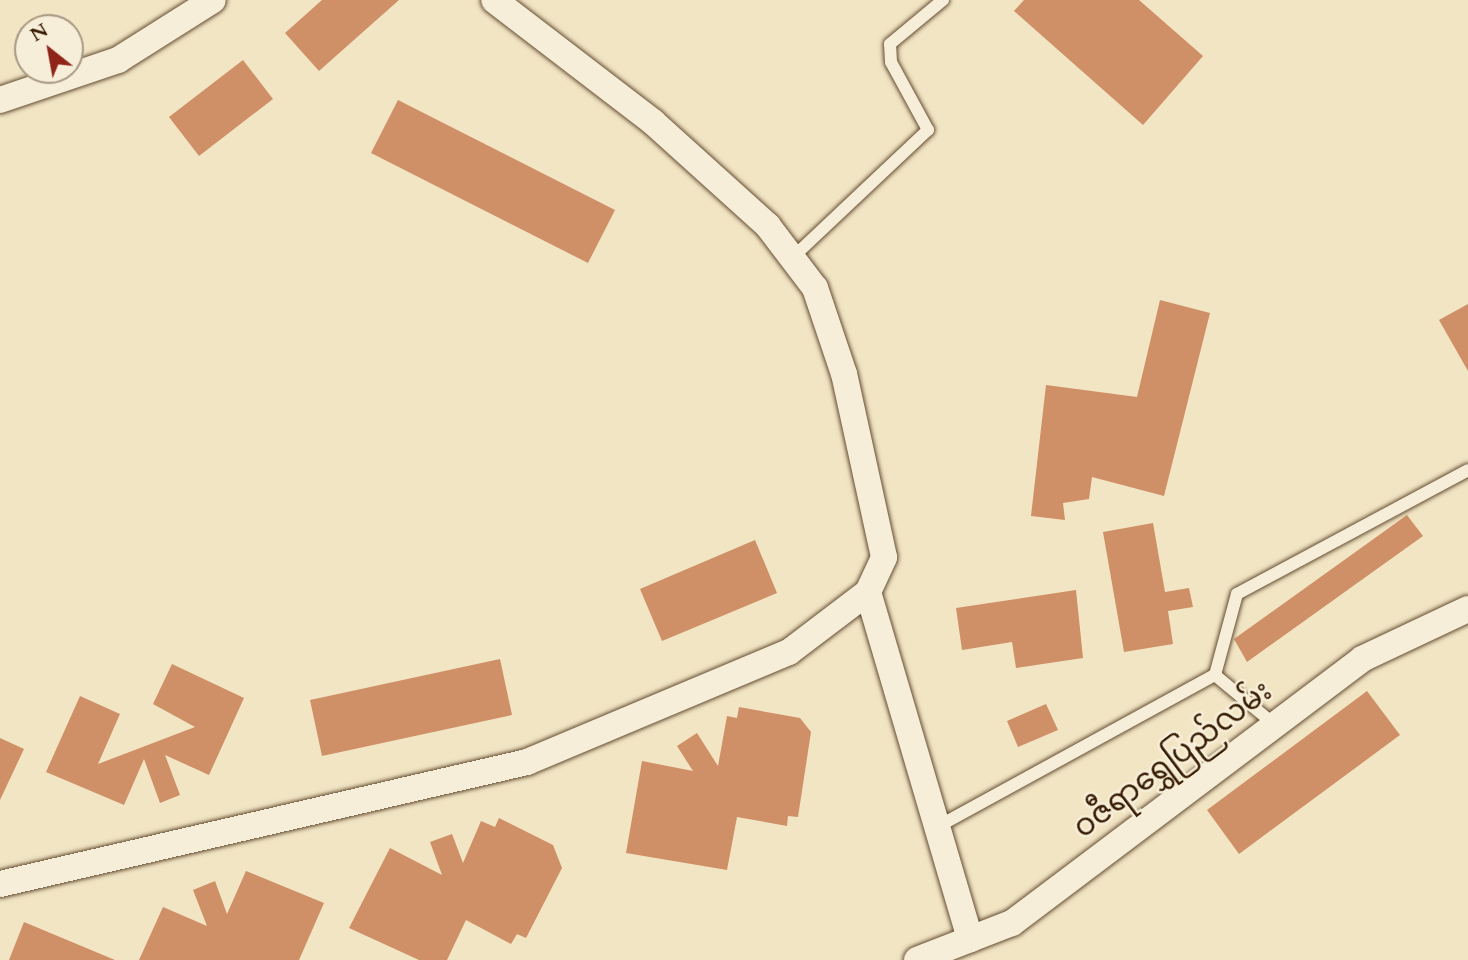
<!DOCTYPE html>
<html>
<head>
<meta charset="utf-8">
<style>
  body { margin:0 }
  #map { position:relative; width:1468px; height:960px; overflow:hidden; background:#f2e5c4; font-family:Cardo,"Noto Sans Myanmar",serif }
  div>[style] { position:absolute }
  .building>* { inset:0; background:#cf8f67 }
  .roads { filter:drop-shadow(0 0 2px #644d32) drop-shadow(0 0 2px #644d32) }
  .service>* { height:12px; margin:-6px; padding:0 6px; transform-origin:6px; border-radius:6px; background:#f7eed9 }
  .minor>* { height:26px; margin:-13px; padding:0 13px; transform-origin:13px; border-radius:13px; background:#f7eed9 }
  span { translate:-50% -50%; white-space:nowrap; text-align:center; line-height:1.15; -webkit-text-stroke:5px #f7eed9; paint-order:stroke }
  .street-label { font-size:30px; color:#351a01 }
  .north { position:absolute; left:14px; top:14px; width:70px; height:70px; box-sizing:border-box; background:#f7eed9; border:2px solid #a99983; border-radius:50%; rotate:329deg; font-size:19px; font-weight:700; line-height:28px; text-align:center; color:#351a01 }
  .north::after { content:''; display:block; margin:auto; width:24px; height:32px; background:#8f2418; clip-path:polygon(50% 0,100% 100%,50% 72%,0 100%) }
</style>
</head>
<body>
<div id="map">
  <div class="building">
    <i style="clip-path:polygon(322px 0,399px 0,319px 71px,285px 33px)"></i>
    <i style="clip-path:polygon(1024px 0,1139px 0,1203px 56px,1143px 125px,1014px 11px)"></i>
    <i style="clip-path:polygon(243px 60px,273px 99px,199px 156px,169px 117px)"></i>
    <i style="clip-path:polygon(398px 100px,615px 210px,588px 263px,371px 153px)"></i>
    <i style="clip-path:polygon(1160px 300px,1210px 313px,1164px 496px,1092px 477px,1089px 499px,1063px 503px,1065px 520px,1031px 516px,1046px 385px,1137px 397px)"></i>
    <i style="clip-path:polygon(1468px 304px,1468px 371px,1439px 320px)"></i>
    <i style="clip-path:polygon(1407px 515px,1423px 536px,1247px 662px,1234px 639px)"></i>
    <i style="clip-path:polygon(1153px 523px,1165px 592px,1189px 588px,1193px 607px,1168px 611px,1173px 644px,1124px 652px,1103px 532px)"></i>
    <i style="clip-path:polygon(755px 540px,777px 593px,662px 641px,640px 589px)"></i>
    <i style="clip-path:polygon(1076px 590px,1083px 658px,1016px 668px,1012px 642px,962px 650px,956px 608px)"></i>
    <i style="clip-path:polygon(500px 659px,512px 715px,322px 756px,310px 700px)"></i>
    <i style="clip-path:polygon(172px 664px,244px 698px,209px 775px,165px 755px,180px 795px,160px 803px,144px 759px,124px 805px,46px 772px,80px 696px,120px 714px,98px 764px,195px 727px,153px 704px)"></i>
    <i style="clip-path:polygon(1367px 691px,1400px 735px,1239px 854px,1207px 810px)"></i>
    <i style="clip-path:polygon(1046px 704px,1058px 730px,1018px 747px,1007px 721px)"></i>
    <i style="clip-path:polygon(739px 707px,800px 718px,811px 732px,798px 817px,788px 816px,787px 826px,737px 817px,727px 870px,626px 853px,642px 761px,693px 771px,677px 746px,697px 733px,718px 766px,727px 716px,737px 718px)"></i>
    <i style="clip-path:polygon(0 738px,24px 749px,0 800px)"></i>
    <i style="clip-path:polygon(499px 818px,553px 845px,562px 868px,526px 938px,517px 934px,511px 944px,466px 920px,447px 960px,419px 960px,349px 928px,390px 848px,442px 875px,430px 842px,452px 834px,463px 863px,481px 821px,495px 827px)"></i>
    <i style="clip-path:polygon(246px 871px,324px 903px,299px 960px,139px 960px,163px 907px,207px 926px,193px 890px,215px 881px,227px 914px)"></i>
    <i style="clip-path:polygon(24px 922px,115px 960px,9px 960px)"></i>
  </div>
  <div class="roads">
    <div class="service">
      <i style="left:792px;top:258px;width:187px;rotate:-43.3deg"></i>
      <i style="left:928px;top:130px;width:77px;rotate:-118.6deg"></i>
      <i style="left:891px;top:62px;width:18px;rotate:-93deg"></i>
      <i style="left:890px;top:44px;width:69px;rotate:-39.7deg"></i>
      <i style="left:1275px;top:725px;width:78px;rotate:-140.2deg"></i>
      <i style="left:1215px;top:675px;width:84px;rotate:-74.8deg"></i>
      <i style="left:1237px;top:594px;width:262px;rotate:-28.2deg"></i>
      <i style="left:937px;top:827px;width:317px;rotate:-28.7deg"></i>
    </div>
    <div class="minor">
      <i style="left:0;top:100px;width:125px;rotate:-18.7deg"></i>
      <i style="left:118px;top:60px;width:112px;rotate:-32.3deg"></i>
      <i style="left:868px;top:592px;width:362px;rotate:73.6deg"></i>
      <i style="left:0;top:884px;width:541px;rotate:-13.03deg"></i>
      <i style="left:527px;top:762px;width:284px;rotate:-22.8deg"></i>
      <i style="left:789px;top:652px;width:99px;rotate:-37.2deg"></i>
      <i style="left:868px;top:592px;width:38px;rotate:-65deg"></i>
      <i style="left:884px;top:557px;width:187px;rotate:-102.3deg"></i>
      <i style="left:844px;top:374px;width:91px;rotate:-108.6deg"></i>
      <i style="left:815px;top:288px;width:78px;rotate:-127.2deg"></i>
      <i style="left:768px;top:226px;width:155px;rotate:-137.9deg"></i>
      <i style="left:653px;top:122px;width:200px;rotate:-142.5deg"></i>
      <i style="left:917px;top:960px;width:102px;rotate:-21.3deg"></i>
      <i style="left:1012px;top:923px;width:438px;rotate:-37deg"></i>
      <i style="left:1362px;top:659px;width:117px;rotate:-25.3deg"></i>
    </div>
  </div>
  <div class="street-label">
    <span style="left:1173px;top:760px;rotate:-37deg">ဝဇီရာရွှေပြည်လမ်း</span>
  </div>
  <div class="north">N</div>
</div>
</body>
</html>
